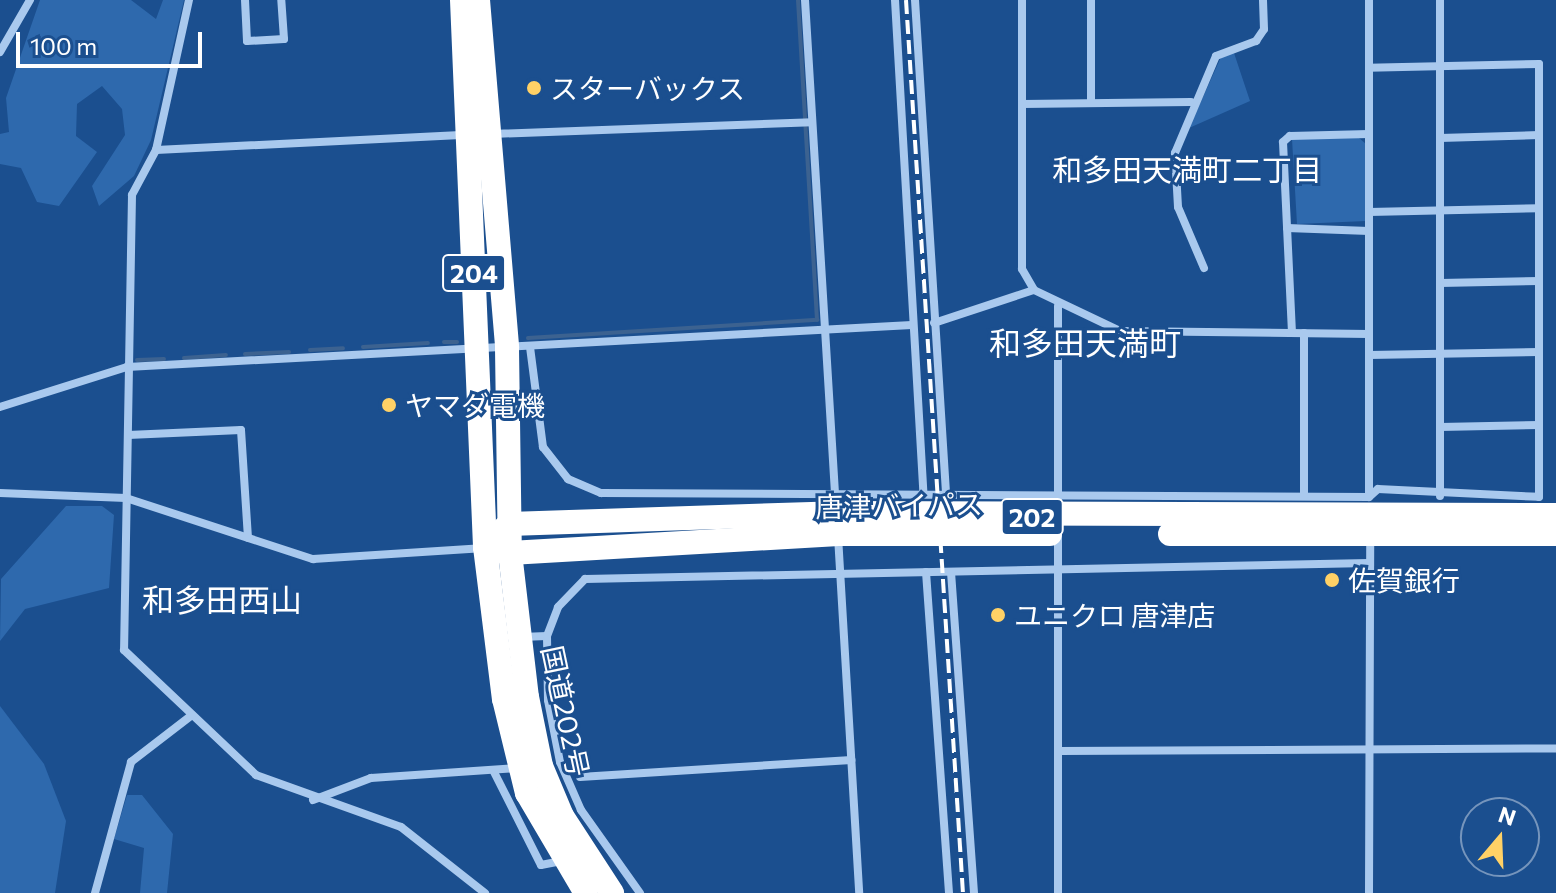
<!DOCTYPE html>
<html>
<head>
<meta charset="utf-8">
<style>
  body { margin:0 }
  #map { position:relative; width:1556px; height:893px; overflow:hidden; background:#1b4f8f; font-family:Commissioner,"Noto Sans JP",sans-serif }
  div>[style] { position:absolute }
  .green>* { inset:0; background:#2e69ad }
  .stream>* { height:4px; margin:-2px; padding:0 2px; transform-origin:2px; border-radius:2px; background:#3c6290 }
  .street>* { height:8px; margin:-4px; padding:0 4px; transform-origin:4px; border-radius:4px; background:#a9c9ee }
  .highway>* { height:24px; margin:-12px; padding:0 12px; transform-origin:12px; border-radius:12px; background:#fff }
  .rail>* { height:4px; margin-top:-2px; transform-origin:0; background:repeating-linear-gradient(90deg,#fff 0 14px,transparent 0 20px) }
  .dots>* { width:22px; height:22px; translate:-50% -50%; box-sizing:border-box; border:4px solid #1b4f8f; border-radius:50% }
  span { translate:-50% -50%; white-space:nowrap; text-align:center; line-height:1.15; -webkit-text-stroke:6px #1b4f8f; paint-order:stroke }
  .shield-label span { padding:2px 6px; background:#1b4f8f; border:2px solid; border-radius:6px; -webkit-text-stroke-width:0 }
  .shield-label { font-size:26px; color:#fff; font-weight:700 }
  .poi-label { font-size:28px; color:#fff }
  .left { translate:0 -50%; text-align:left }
  .street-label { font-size:28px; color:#fff }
  .neighbourhood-label { font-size:30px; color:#fff }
  .quarter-label { font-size:32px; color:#fff }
  .north { position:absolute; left:1460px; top:797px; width:80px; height:80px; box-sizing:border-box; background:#1b4f8f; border:2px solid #7695bc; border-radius:50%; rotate:19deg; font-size:22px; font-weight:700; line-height:32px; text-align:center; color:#fff }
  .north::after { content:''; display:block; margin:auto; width:28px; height:36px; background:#ffd166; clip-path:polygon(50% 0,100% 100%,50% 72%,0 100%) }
  .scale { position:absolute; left:16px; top:32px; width:186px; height:36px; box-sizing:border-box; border:4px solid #fff; border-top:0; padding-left:10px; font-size:24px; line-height:28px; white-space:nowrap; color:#fff; -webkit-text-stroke:6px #1b4f8f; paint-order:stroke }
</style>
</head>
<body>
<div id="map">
  <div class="green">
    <i style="clip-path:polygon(40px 0,131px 0,156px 19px,163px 0,184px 0,151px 140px,134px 176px,99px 206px,92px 186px,125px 135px,122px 109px,102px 86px,77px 104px,76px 136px,97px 152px,59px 206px,37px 202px,21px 168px,0 164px,0 134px,9px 132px,6px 98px)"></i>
    <i style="clip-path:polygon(1234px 53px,1250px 101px,1189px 128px,1221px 57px)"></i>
    <i style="clip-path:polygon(1359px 138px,1366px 144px,1366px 221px,1297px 224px,1292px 139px)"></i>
    <i style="clip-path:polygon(66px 506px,102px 506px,114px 515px,109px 588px,25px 609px,0 641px,1px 579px)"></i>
    <i style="clip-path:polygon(0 706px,44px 764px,66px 821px,55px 893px,0 893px)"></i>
    <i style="clip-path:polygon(127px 795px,142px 795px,173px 834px,167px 893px,140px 893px,144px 848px,114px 839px)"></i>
  </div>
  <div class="stream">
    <i style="left:528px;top:338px;width:290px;rotate:-3.6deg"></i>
    <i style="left:817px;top:320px;width:321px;rotate:-93.4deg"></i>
    <i style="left:444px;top:342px;width:13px"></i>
    <i style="left:363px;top:347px;width:65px;rotate:-3.5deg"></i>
    <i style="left:310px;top:350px;width:33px;rotate:-3deg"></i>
    <i style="left:245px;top:354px;width:44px;rotate:-2.6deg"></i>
    <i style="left:184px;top:358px;width:42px;rotate:-4.1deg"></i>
    <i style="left:137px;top:360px;width:27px;rotate:-2deg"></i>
  </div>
  <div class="street">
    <i style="left:189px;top:0;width:154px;rotate:102.4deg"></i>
    <i style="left:156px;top:150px;width:51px;rotate:118.1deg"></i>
    <i style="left:132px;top:195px;width:455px;rotate:91deg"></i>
    <i style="left:124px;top:650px;width:182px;rotate:43.4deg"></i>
    <i style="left:256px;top:775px;width:154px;rotate:19.7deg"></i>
    <i style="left:401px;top:827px;width:107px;rotate:38.2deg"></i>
    <i style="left:245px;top:0;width:41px;rotate:87.2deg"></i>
    <i style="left:247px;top:41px;width:37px;rotate:-3deg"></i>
    <i style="left:284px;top:39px;width:39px;rotate:-94deg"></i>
    <i style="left:805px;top:0;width:511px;rotate:86.52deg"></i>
    <i style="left:895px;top:0;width:494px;rotate:86.7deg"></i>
    <i style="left:915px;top:0;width:494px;rotate:86.4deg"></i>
    <i style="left:1022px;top:0;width:269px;rotate:90deg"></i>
    <i style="left:1022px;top:269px;width:24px;rotate:60deg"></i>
    <i style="left:1034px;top:290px;width:95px;rotate:25.5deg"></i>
    <i style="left:1120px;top:331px;width:249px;rotate:0.7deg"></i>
    <i style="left:1369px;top:0;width:496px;rotate:90deg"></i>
    <i style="left:1440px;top:0;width:496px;rotate:90deg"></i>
    <i style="left:0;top:52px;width:60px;rotate:-60deg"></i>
    <i style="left:1091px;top:103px;width:103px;rotate:-90deg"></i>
    <i style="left:1022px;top:104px;width:169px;rotate:-0.7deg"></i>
    <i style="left:492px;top:134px;width:320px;rotate:-2.1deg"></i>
    <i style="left:1440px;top:138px;width:99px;rotate:-1.7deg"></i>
    <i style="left:156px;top:150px;width:310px;rotate:-2.8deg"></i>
    <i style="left:1369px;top:212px;width:170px;rotate:-1.3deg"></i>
    <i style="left:1287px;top:228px;width:82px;rotate:2.1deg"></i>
    <i style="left:1204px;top:268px;width:66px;rotate:-113.1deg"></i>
    <i style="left:1178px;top:207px;width:54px;rotate:-93.2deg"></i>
    <i style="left:1175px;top:153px;width:105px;rotate:-67.1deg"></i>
    <i style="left:1216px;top:56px;width:43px;rotate:-20.6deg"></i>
    <i style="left:1256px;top:41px;width:14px;rotate:-56deg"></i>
    <i style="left:1264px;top:29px;width:29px;rotate:-92deg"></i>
    <i style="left:1440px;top:283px;width:99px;rotate:-1.2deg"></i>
    <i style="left:934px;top:323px;width:105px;rotate:-18.3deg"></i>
    <i style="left:1292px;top:333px;width:191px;rotate:-92.7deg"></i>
    <i style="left:1283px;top:142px;width:9px;rotate:-41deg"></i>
    <i style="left:1290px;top:136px;width:79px;rotate:-1.5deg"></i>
    <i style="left:530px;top:347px;width:101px;rotate:82.6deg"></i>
    <i style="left:543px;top:447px;width:41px;rotate:52deg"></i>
    <i style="left:568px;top:479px;width:36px;rotate:23deg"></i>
    <i style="left:601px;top:493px;width:768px;rotate:0.3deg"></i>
    <i style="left:1369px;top:497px;width:12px;rotate:-42deg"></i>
    <i style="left:1378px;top:489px;width:161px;rotate:2.8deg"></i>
    <i style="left:1539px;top:497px;width:433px;rotate:-90deg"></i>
    <i style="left:1539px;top:64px;width:170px;rotate:178.7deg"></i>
    <i style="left:1369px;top:355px;width:170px;rotate:-1deg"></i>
    <i style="left:0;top:407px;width:133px;rotate:-17.5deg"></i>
    <i style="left:127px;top:367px;width:786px;rotate:-3.06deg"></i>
    <i style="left:1440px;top:427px;width:99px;rotate:-1.2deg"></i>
    <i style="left:128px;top:435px;width:113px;rotate:-2.5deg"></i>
    <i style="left:241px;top:430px;width:108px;rotate:86.3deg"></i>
    <i style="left:0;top:493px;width:126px;rotate:2.3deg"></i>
    <i style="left:126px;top:498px;width:197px;rotate:18.1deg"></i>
    <i style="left:313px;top:559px;width:168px;rotate:-3.7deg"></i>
    <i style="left:1304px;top:496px;width:163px;rotate:-90deg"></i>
    <i style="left:1058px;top:513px;width:207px;rotate:-90deg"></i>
    <i style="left:838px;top:536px;width:358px;rotate:86.6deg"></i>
    <i style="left:926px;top:572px;width:322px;rotate:85.9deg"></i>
    <i style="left:951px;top:572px;width:322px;rotate:85.9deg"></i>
    <i style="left:521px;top:637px;width:26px;rotate:-2deg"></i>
    <i style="left:1059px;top:751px;width:497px;rotate:-0.3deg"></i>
    <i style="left:494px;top:772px;width:104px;rotate:63.2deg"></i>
    <i style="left:541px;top:865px;width:21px;rotate:-11deg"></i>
    <i style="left:580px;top:777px;width:272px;rotate:-3.6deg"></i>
    <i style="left:313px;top:800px;width:62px;rotate:-20.8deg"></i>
    <i style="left:371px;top:778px;width:147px;rotate:-3.9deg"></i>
    <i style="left:95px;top:893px;width:136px;rotate:-74.6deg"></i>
    <i style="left:131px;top:762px;width:77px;rotate:-37.6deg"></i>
    <i style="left:640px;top:893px;width:102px;rotate:-125.4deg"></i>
    <i style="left:581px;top:810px;width:52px;rotate:-113.6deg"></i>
    <i style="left:560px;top:762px;width:63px;rotate:-101deg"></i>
    <i style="left:548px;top:700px;width:64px;rotate:-90.9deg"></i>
    <i style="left:547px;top:636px;width:31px;rotate:-69deg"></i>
    <i style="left:558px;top:607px;width:39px;rotate:-46deg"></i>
    <i style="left:585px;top:579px;width:784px;rotate:-1.17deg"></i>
    <i style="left:1058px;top:893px;width:359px;rotate:-90deg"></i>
    <i style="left:1369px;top:893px;width:355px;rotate:-89.8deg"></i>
  </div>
  <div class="highway">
    <i style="left:462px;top:0;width:547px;rotate:87.59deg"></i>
    <i style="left:485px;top:547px;width:153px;rotate:82.9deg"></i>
    <i style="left:504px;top:699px;width:97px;rotate:76.3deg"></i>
    <i style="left:527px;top:793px;width:116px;rotate:59.5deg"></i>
    <i style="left:478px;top:0;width:349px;rotate:85.2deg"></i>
    <i style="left:507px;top:348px;width:205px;rotate:89.2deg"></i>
    <i style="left:510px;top:553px;width:145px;rotate:83.3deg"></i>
    <i style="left:527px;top:697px;width:70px;rotate:78.5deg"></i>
    <i style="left:541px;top:766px;width:54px;rotate:67.2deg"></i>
    <i style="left:562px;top:816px;width:92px;rotate:57deg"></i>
    <i style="left:1170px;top:534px;width:386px"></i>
    <i style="left:485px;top:547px;width:33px;rotate:-44deg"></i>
    <i style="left:509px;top:524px;width:327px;rotate:-1.9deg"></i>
    <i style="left:836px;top:513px;width:720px;rotate:0.16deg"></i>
    <i style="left:485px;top:547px;width:26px;rotate:13deg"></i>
    <i style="left:510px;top:553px;width:329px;rotate:-3.3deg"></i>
    <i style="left:838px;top:534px;width:212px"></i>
  </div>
  <div class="rail">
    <i style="left:906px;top:0;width:895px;rotate:86.35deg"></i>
  </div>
  <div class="dots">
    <i style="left:534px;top:88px;background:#ffd166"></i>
    <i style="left:389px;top:405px;background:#ffd166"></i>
    <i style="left:1332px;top:580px;background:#ffd166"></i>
    <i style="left:998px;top:615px;background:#ffd166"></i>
  </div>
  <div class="shield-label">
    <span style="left:474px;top:273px">204</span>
    <span style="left:1032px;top:517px">202</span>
  </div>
  <div class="poi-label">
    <span class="left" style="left:550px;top:88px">スターバックス</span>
    <span class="left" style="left:405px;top:405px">ヤマダ電機</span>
    <span class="left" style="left:1348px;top:580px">佐賀銀行</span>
    <span class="left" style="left:1014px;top:615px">ユニクロ 唐津店</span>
  </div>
  <div class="street-label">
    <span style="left:899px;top:505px;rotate:-1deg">唐津バイパス</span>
    <span style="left:566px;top:711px;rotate:78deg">国道202号</span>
  </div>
  <div class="neighbourhood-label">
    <span style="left:1187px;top:169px">和多田天満町二丁目</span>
  </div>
  <div class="quarter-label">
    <span style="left:1085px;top:342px">和多田天満町</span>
    <span style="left:222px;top:599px">和多田西山</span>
  </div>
  <div class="north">N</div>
  <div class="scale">100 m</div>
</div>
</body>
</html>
